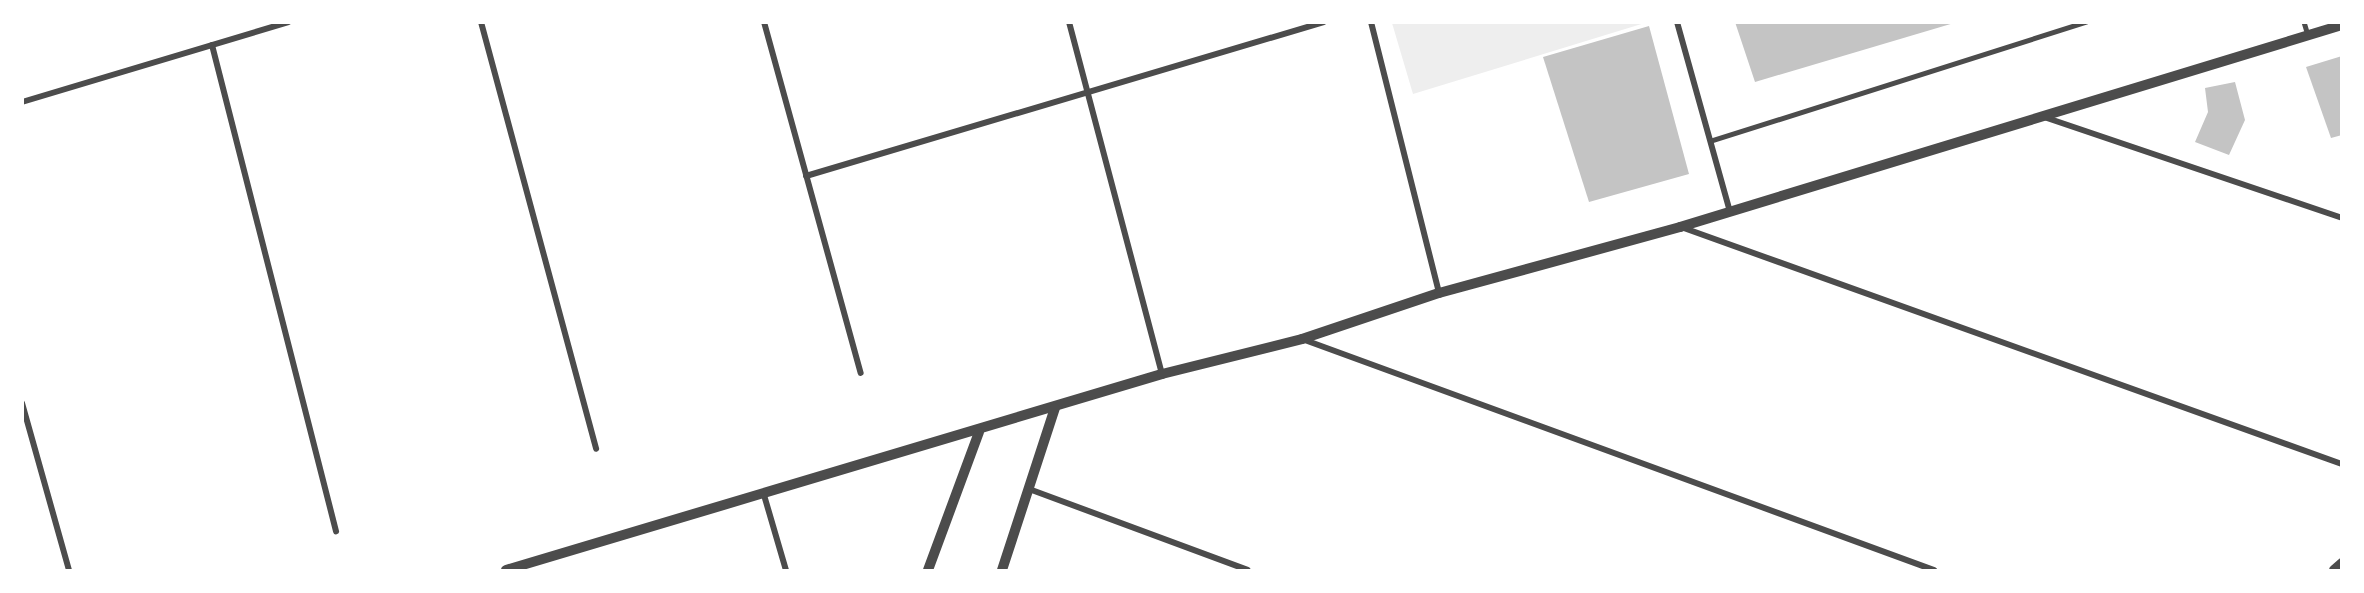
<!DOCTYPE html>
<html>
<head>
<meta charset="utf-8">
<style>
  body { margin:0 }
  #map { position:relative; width:2364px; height:593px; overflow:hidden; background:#fff; font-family:Rubik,sans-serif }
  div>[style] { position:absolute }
  .green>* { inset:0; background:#eee }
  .building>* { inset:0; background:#c4c4c4 }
  .service>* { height:4.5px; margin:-2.25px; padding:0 2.25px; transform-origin:2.25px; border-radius:2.25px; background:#4c4c4c }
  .minor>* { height:6px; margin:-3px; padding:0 3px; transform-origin:3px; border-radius:3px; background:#4c4c4c }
  .tertiary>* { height:10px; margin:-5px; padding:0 5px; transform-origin:5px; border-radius:5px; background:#4c4c4c }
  span { translate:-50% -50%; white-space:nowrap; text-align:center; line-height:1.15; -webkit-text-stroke:4.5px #fff; paint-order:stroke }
  .frame { position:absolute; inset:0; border:24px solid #fff; pointer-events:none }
</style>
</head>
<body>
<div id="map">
  <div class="green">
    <i style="clip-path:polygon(1648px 22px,1413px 94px,1392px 23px)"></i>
  </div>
  <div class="building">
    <i style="clip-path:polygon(1735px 22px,1954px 22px,1954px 23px,1755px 82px)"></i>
    <i style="clip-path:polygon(1649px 26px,1689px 174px,1589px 202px,1543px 57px)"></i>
    <i style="clip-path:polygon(2342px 56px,2342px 135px,2331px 138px,2306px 67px)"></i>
    <i style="clip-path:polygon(2235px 82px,2245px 120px,2229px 155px,2195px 142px,2208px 112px,2205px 88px)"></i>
  </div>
  <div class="service">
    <i style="left:2304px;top:22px;width:14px;rotate:73deg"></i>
    <i style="left:1710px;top:141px;width:394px;rotate:-17.6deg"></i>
  </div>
  <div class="minor">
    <i style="left:481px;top:22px;width:442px;rotate:74.9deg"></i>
    <i style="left:764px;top:22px;width:364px;rotate:74.6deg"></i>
    <i style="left:1069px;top:22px;width:364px;rotate:75.2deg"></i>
    <i style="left:1371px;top:22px;width:279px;rotate:75.9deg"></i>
    <i style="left:1677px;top:22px;width:197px;rotate:74.4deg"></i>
    <i style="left:212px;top:45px;width:502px;rotate:75.69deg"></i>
    <i style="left:22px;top:102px;width:278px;rotate:-16.7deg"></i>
    <i style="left:2044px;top:117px;width:315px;rotate:18.7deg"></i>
    <i style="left:806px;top:176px;width:540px;rotate:-16.56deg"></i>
    <i style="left:1681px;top:227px;width:702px;rotate:19.73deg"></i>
    <i style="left:1302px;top:339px;width:673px;rotate:20.08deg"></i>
    <i style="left:22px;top:403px;width:173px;rotate:74.3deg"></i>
    <i style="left:1029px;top:489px;width:233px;rotate:20.3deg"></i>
    <i style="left:764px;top:495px;width:78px;rotate:73.7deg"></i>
  </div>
  <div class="tertiary">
    <i style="left:506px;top:570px;width:685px;rotate:-16.64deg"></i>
    <i style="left:1162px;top:374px;width:144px;rotate:-14deg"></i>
    <i style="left:1302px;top:339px;width:145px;rotate:-18.6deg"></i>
    <i style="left:1439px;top:293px;width:250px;rotate:-15.3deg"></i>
    <i style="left:1680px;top:227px;width:692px;rotate:-16.97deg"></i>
    <i style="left:928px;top:570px;width:147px;rotate:-69.7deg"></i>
    <i style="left:1002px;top:570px;width:170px;rotate:-71.9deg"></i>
    <i style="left:2334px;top:570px;width:11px;rotate:-41deg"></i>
  </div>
  <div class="frame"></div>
</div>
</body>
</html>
